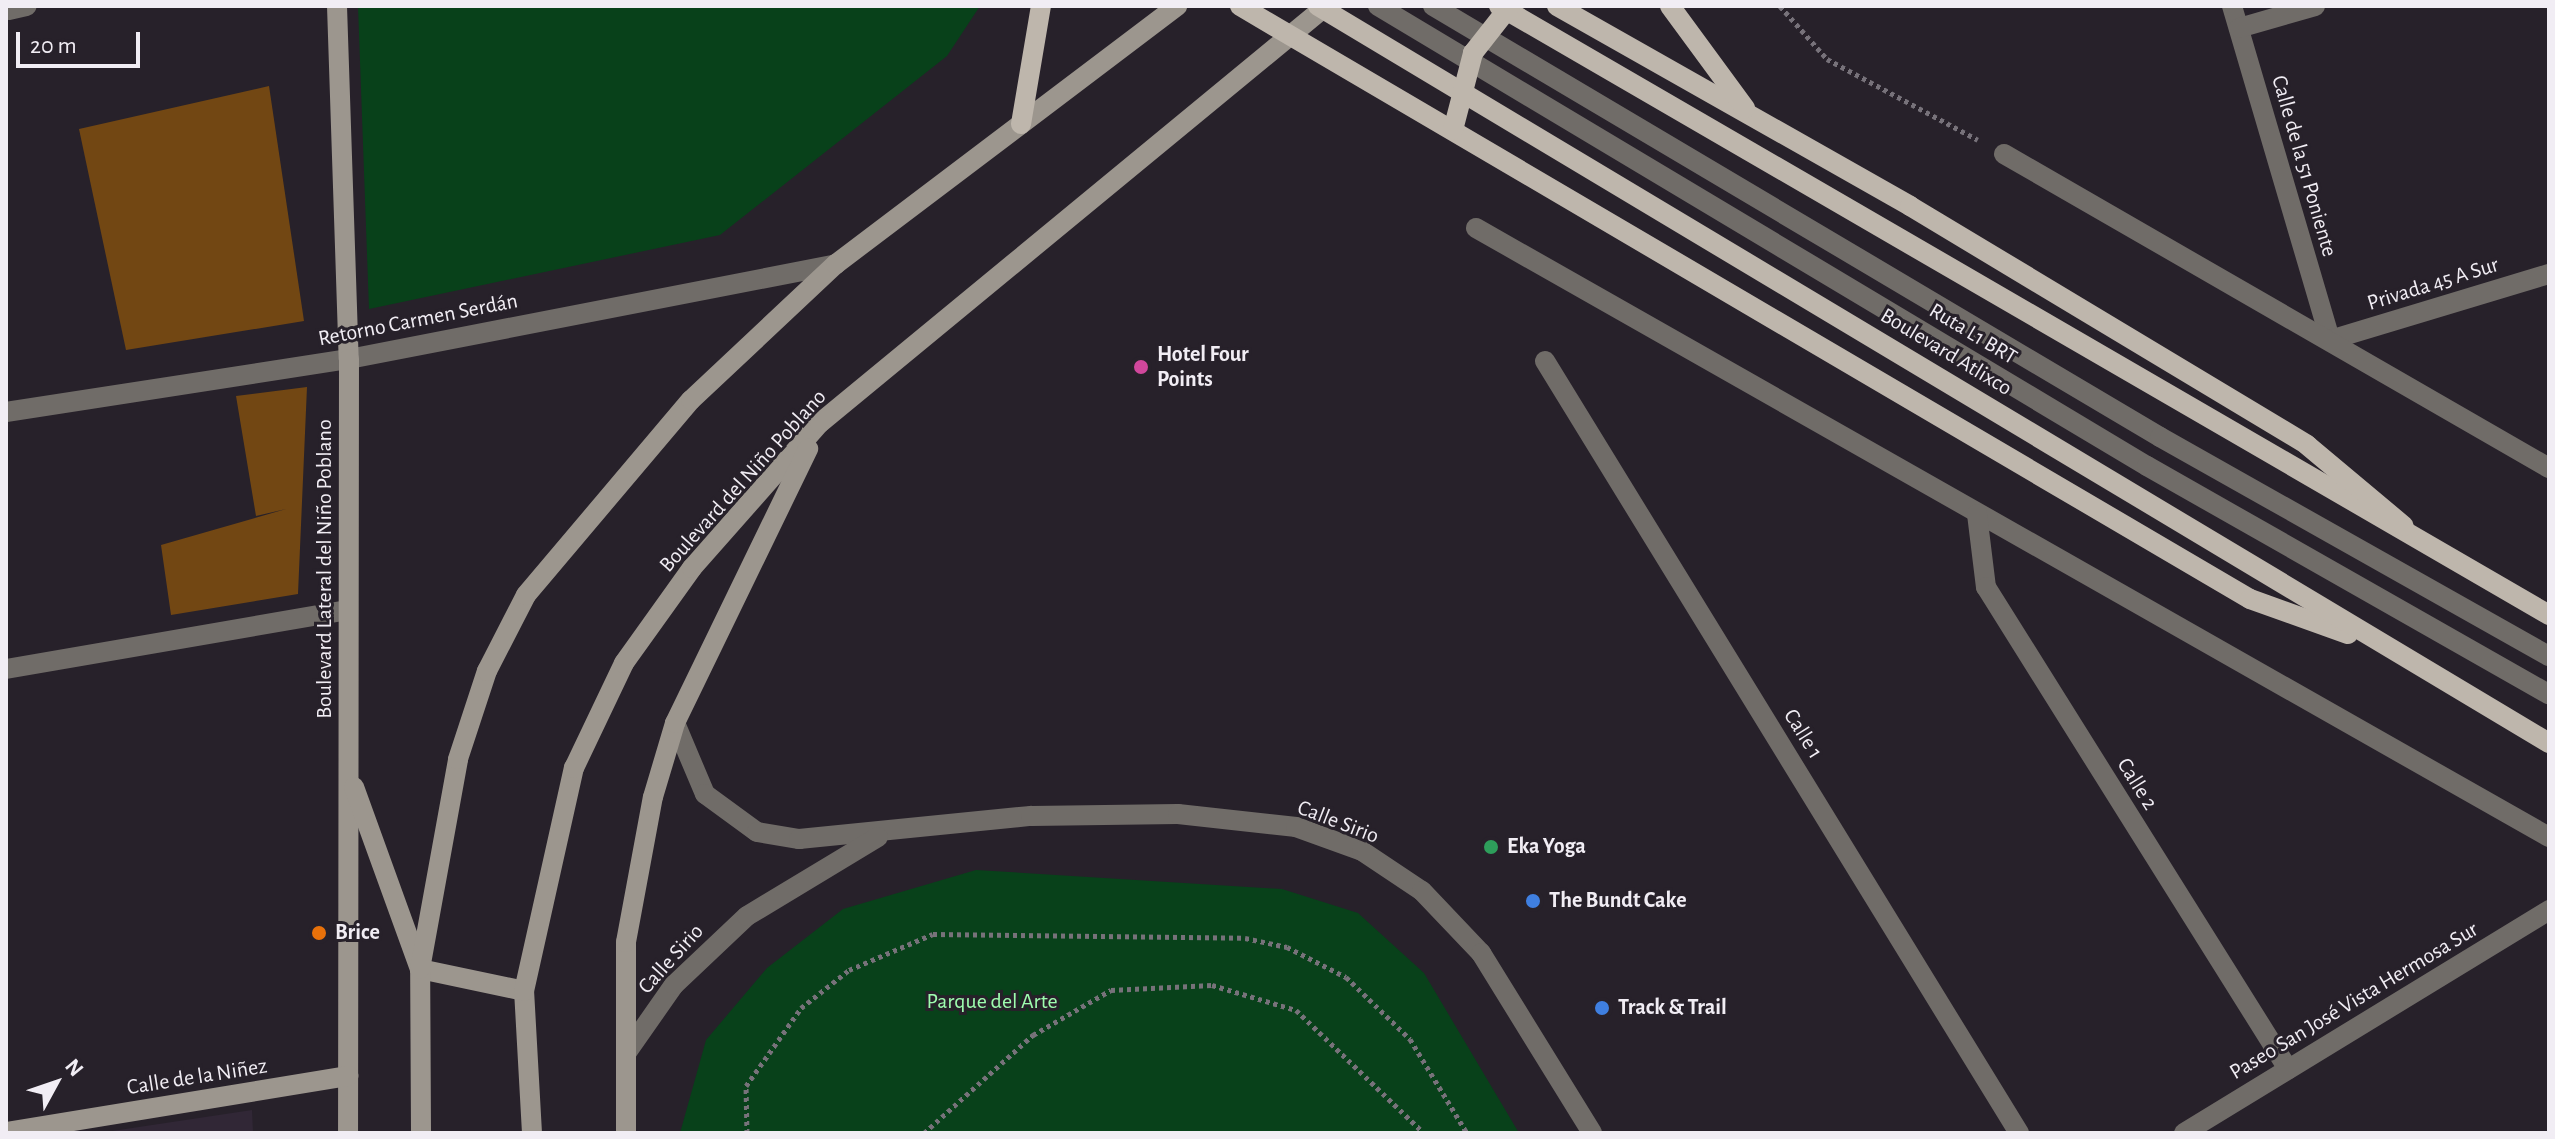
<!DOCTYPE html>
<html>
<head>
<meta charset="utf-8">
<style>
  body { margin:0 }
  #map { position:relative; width:2555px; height:1139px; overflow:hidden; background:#27212a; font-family:"Alegreya Sans",sans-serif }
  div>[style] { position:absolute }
  .built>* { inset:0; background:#312736 }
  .green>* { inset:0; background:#08411a }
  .building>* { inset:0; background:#724713 }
  .path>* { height:5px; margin-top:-2.5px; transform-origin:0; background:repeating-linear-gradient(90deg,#77727a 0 4px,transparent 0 8px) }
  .lane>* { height:20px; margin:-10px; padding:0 10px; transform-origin:10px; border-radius:10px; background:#706c68 }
  .street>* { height:20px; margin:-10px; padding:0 10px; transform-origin:10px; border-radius:10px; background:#706c68 }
  .secondary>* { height:20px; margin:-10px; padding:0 10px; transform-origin:10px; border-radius:10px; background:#9c968e }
  .primary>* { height:20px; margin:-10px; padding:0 10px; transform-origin:10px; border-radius:10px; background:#beb6ac }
  .dots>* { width:22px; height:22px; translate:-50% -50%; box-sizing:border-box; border:4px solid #27212a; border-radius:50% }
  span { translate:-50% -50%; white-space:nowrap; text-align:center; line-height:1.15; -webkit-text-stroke:6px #27212a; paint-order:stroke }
  .street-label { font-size:22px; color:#f1edf4 }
  .poi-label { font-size:22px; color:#f1edf4; font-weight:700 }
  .left { translate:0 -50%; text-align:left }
  .park-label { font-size:22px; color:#9efdaf }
  .frame { position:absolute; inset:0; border:8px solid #f1edf4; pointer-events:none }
  .north { position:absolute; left:16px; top:1043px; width:80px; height:80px; -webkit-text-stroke:6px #27212a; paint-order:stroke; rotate:50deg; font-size:22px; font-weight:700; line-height:32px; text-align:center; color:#f1edf4 }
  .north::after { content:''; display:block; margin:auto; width:28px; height:36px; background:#f1edf4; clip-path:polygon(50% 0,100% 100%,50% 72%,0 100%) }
  .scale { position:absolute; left:16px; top:32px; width:124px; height:36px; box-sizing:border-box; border:4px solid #f1edf4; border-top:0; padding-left:10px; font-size:24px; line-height:28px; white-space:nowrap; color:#f1edf4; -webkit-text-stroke:6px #27212a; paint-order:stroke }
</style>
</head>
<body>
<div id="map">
  <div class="built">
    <i style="clip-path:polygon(252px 1110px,253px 1133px,99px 1133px)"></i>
  </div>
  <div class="green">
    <i style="clip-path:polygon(358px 6px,980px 6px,947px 56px,720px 235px,369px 309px)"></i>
    <i style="clip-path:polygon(976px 870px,1282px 889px,1358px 913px,1424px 973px,1519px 1133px,680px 1133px,706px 1040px,767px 968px,843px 909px)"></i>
  </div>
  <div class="building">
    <i style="clip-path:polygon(269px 86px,304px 321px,126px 350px,79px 129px)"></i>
    <i style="clip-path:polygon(307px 387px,298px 594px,171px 615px,161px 545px,286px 509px,256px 516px,236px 396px)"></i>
  </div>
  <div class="path">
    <i style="left:1780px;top:6px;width:71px;rotate:48.4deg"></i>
    <i style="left:1827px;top:59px;width:171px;rotate:28.2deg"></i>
    <i style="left:747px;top:1133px;width:47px;rotate:-91.2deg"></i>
    <i style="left:746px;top:1086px;width:95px;rotate:-54.8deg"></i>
    <i style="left:801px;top:1008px;width:61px;rotate:-38.4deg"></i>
    <i style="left:849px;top:970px;width:91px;rotate:-23.2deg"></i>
    <i style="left:933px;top:934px;width:312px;rotate:0.7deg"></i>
    <i style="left:1245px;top:938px;width:43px;rotate:12.1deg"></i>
    <i style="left:1287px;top:947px;width:66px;rotate:27deg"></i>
    <i style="left:1346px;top:977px;width:89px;rotate:44.1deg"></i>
    <i style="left:1410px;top:1039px;width:110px;rotate:58.8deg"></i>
    <i style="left:924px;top:1133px;width:147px;rotate:-42deg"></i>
    <i style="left:1033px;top:1035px;width:90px;rotate:-30deg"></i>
    <i style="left:1111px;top:990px;width:101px;rotate:-2.8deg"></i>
    <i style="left:1212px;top:985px;width:88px;rotate:16.6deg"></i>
    <i style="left:1296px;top:1010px;width:178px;rotate:43.9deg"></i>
  </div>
  <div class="lane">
    <i style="left:1378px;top:6px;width:896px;rotate:30.89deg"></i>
    <i style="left:2147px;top:466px;width:462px;rotate:29.6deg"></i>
    <i style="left:1433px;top:6px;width:845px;rotate:30.66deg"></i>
    <i style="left:2160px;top:437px;width:446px;rotate:29.4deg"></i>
    <i style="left:9px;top:10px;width:18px;rotate:-13deg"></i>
  </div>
  <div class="street">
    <i style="left:2232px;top:6px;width:348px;rotate:73.6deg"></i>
    <i style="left:2330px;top:340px;width:229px;rotate:-16.8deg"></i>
    <i style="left:2239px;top:28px;width:79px;rotate:-16.1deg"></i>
    <i style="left:2004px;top:154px;width:629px;rotate:29.95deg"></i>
    <i style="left:1476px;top:228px;width:1234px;rotate:29.58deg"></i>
    <i style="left:1545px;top:361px;width:906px;rotate:58.45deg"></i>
    <i style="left:6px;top:412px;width:347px;rotate:-8.8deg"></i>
    <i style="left:349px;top:359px;width:496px;rotate:-11deg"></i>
    <i style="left:1977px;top:514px;width:74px;rotate:83deg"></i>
    <i style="left:1986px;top:587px;width:569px;rotate:57.93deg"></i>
    <i style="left:6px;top:669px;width:346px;rotate:-9.8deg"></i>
    <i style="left:675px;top:723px;width:77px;rotate:67.1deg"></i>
    <i style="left:705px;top:794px;width:64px;rotate:36.2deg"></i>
    <i style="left:757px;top:832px;width:43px;rotate:9.5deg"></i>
    <i style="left:799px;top:839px;width:233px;rotate:-5.7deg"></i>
    <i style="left:1031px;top:816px;width:147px;rotate:-0.8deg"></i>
    <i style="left:1178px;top:814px;width:119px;rotate:6.3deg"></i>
    <i style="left:1296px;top:827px;width:70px;rotate:20deg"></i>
    <i style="left:1362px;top:851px;width:72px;rotate:33.7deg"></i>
    <i style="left:1422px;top:891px;width:86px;rotate:46.4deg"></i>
    <i style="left:1481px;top:953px;width:211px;rotate:58.3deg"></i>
    <i style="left:627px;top:1052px;width:82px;rotate:-55deg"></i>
    <i style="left:674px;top:985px;width:100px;rotate:-43.4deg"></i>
    <i style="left:747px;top:916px;width:153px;rotate:-31.1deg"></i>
    <i style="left:2184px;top:1133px;width:428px;rotate:-31.4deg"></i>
  </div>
  <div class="secondary">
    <i style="left:337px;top:6px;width:353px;rotate:88.1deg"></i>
    <i style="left:349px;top:359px;width:774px;rotate:90.07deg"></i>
    <i style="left:354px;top:787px;width:194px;rotate:70.1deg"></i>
    <i style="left:420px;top:969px;width:106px;rotate:11.9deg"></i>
    <i style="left:6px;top:1132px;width:347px;rotate:-9.3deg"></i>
    <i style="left:421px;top:1133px;width:164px;rotate:-90.3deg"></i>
    <i style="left:420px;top:969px;width:213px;rotate:-79.7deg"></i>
    <i style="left:458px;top:759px;width:93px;rotate:-71.8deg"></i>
    <i style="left:487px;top:671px;width:85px;rotate:-62.8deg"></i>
    <i style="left:526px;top:595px;width:255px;rotate:-49.8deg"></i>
    <i style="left:691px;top:400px;width:199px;rotate:-43.2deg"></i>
    <i style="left:836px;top:264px;width:428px;rotate:-37.1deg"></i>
    <i style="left:532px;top:1133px;width:142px;rotate:-93.2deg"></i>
    <i style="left:524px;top:991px;width:229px;rotate:-77.4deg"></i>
    <i style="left:574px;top:768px;width:116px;rotate:-64.5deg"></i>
    <i style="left:624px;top:663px;width:117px;rotate:-54.4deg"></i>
    <i style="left:692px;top:568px;width:193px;rotate:-48.6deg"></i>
    <i style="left:820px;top:423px;width:656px;rotate:-39.49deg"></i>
    <i style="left:626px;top:1133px;width:191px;rotate:-90deg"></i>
    <i style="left:626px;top:942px;width:147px;rotate:-79.5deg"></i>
    <i style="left:653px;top:797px;width:77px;rotate:-73.4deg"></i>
    <i style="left:675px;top:723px;width:305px;rotate:-64.1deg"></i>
  </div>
  <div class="primary">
    <i style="left:1240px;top:6px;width:1171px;rotate:30.42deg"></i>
    <i style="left:2250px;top:599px;width:104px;rotate:19.7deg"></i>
    <i style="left:1318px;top:6px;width:1435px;rotate:30.91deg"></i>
    <i style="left:1499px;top:6px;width:1214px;rotate:30.11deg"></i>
    <i style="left:1557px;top:6px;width:406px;rotate:29.5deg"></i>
    <i style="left:1910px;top:206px;width:463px;rotate:31deg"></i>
    <i style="left:2307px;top:445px;width:126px;rotate:39.9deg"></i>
    <i style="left:1670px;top:6px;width:127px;rotate:53.7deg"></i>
    <i style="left:1021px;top:124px;width:120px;rotate:-80.4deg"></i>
    <i style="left:1453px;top:130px;width:80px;rotate:-75.4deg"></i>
    <i style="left:1473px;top:53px;width:60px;rotate:-51.8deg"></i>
  </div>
  <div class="dots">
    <i style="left:1141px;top:367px;background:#d1479c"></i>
    <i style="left:1491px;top:847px;background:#2e9e5b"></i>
    <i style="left:1533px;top:901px;background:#3f7fe0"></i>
    <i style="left:319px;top:933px;background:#e8710a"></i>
    <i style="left:1602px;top:1008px;background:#3f7fe0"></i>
  </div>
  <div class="street-label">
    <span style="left:2304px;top:166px;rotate:74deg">Calle de la 51 Poniente</span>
    <span style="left:2433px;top:284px;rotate:-17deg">Privada 45 A Sur</span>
    <span style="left:418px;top:320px;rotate:-11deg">Retorno Carmen Serdán</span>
    <span style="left:1973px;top:334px;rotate:31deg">Ruta L1 BRT</span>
    <span style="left:1946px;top:352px;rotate:31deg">Boulevard Atlixco</span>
    <span style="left:743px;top:481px;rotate:-48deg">Boulevard del Niño Poblano</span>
    <span style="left:325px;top:569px;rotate:-90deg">Boulevard Lateral del Niño Poblano</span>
    <span style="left:1803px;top:734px;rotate:58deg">Calle 1</span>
    <span style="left:2137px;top:784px;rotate:58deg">Calle 2</span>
    <span style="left:1338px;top:822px;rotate:21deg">Calle Sirio</span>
    <span style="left:671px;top:959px;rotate:-48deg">Calle Sirio</span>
    <span style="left:2354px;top:1001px;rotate:-31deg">Paseo San José Vista Hermosa Sur</span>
    <span style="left:197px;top:1077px;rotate:-9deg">Calle de la Niñez</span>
  </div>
  <div class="poi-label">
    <span class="left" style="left:1157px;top:367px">Hotel Four<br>Points</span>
    <span class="left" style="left:1507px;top:847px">Eka Yoga</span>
    <span class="left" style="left:1549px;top:901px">The Bundt Cake</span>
    <span class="left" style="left:335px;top:933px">Brice</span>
    <span class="left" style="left:1618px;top:1008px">Track &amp; Trail</span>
  </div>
  <div class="park-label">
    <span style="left:992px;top:1002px">Parque del Arte</span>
  </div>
  <div class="frame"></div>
  <div class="north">N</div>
  <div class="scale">20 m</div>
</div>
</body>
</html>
